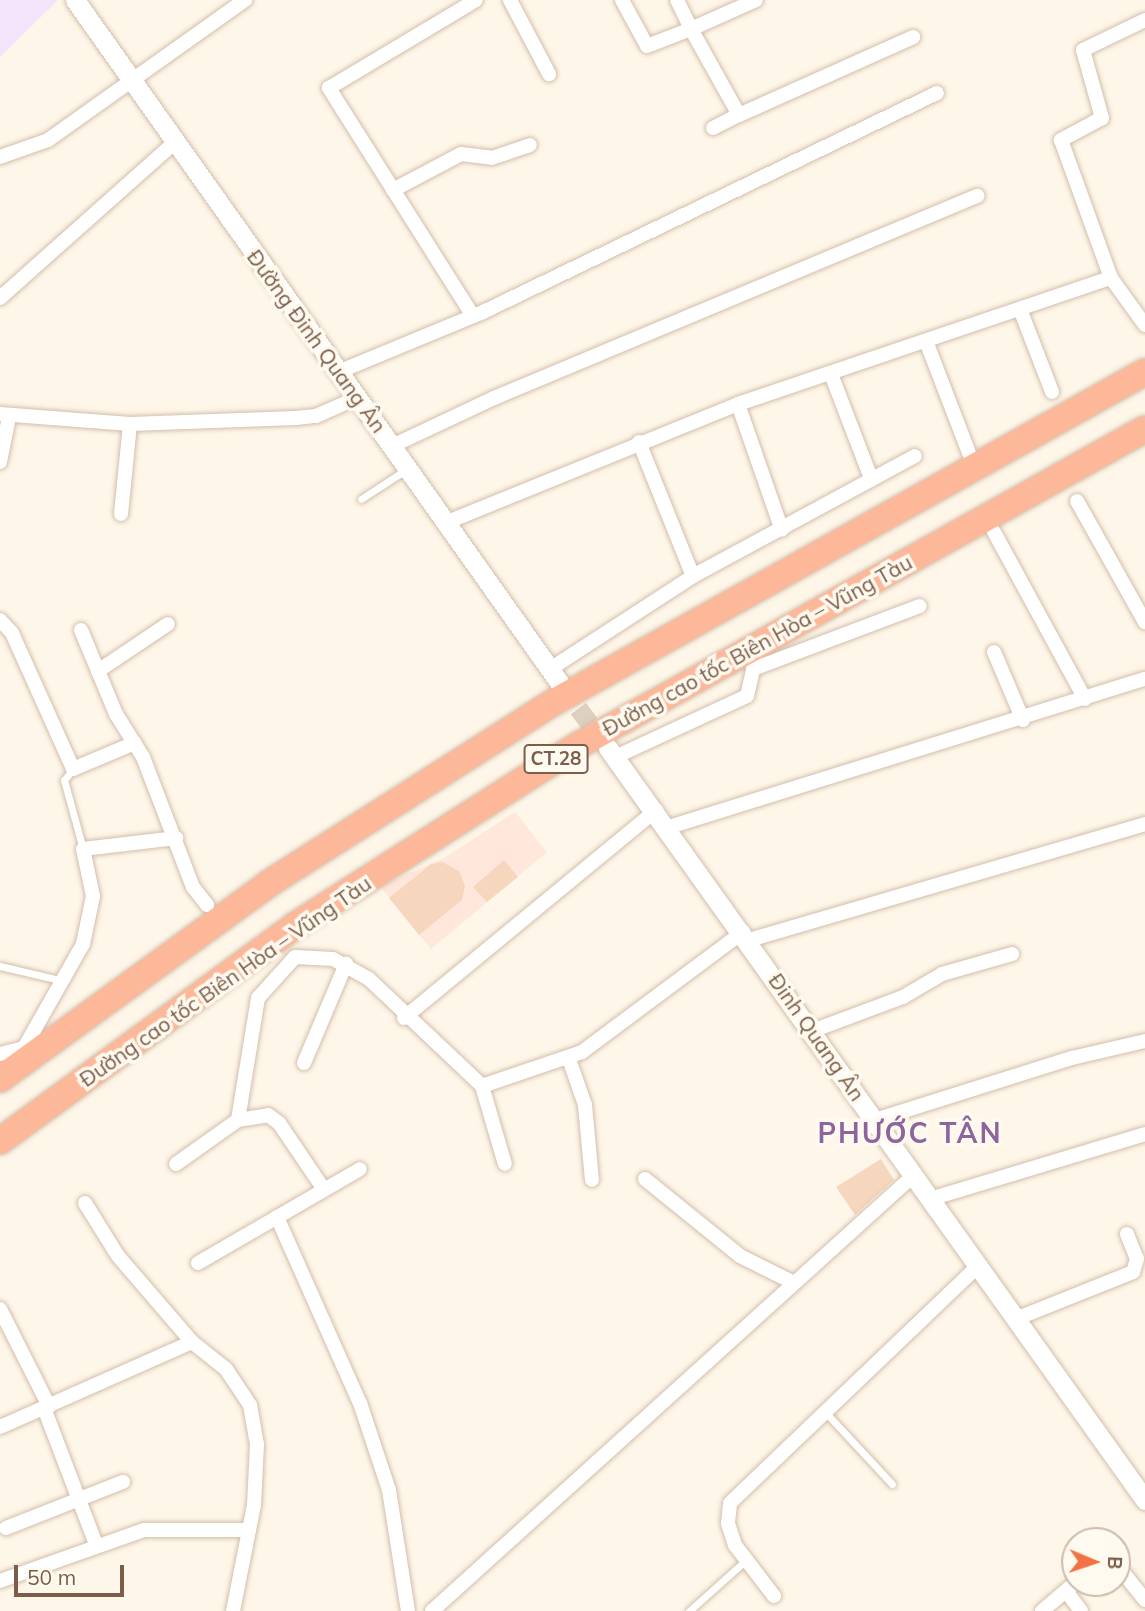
<!DOCTYPE html>
<html>
<head>
<meta charset="utf-8">
<style>
  body { margin:0 }
  #map { position:relative; width:1145px; height:1611px; overflow:hidden; background:#fef6e8; font-family:Mulish,sans-serif }
  div>[style] { position:absolute }
  .commercial>* { inset:0; background:#ffe7db }
  .education>* { inset:0; background:#f3e4fb }
  .building>* { inset:0; background:#f6d6bd }
  .secondary-tunnel>* { height:19px; margin-top:-9.5px; transform-origin:0; background:repeating-linear-gradient(90deg,#ddd0c0 0 19px,transparent 0 29px) }
  .roads { filter:drop-shadow(0 0 2px #d2beab) drop-shadow(0 0 2px #d2beab) }
  .lane>* { height:7px; margin:-3.5px; padding:0 3.5px; transform-origin:3.5px; border-radius:3.5px; background:#fff }
  .street>* { height:14px; margin:-7px; padding:0 7px; transform-origin:7px; border-radius:7px; background:#fff }
  .secondary>* { height:19px; margin:-9.5px; padding:0 9.5px; transform-origin:9.5px; border-radius:9.5px; background:#fff }
  .highway>* { height:26px; margin:-13px; padding:0 13px; transform-origin:13px; border-radius:13px; background:#fdb89a }
  span { translate:-50% -50%; white-space:nowrap; text-align:center; line-height:1.15; -webkit-text-stroke:7px #fffaf0; paint-order:stroke }
  .shield-label span { padding:2px 5px; background:#fffaf0; border:2px solid; border-radius:5px; -webkit-text-stroke-width:0 }
  .shield-label { font-size:19px; color:#7b5d49; font-weight:700 }
  .street-label { font-size:21px; color:#7b5d49 }
  .district-label { font-size:28px; color:#8d649e; font-weight:700; letter-spacing:2px }
  .north { position:absolute; left:1061px; top:1527px; width:70px; height:70px; box-sizing:border-box; background:#fffaf0; border:2px solid #cabbad; border-radius:50%; rotate:92deg; font-size:19px; font-weight:700; line-height:28px; text-align:center; color:#7b5d49 }
  .north::after { content:''; display:block; margin:auto; width:24px; height:32px; background:#f17243; clip-path:polygon(50% 0,100% 100%,50% 72%,0 100%) }
  .scale { position:absolute; left:14px; top:1565px; width:110px; height:32px; box-sizing:border-box; border:4px solid #7b5d49; border-top:0; padding-left:9px; font-size:21px; line-height:24px; white-space:nowrap; color:#7b5d49; -webkit-text-stroke:5px #fffaf0; paint-order:stroke }
</style>
</head>
<body>
<div id="map">
  <div class="commercial">
    <i style="clip-path:polygon(515px 812px,547px 852px,431px 949px,380px 886px,444px 858px)"></i>
  </div>
  <div class="education">
    <i style="clip-path:polygon(0 0,58px 0,0 57px)"></i>
  </div>
  <div class="building">
    <i style="clip-path:polygon(504px 860px,518px 877px,487px 902px,473px 887px)"></i>
    <i style="clip-path:polygon(442px 862px,459px 871px,465px 886px,462px 900px,419px 935px,389px 898px,431px 864px)"></i>
    <i style="clip-path:polygon(881px 1159px,894px 1180px,855px 1215px,836px 1187px)"></i>
  </div>
  <div class="secondary-tunnel">
    <i style="left:561px;top:685px;width:75px;rotate:53.1deg"></i>
  </div>
  <div class="roads">
    <div class="lane">
      <i style="left:361px;top:499px;width:55px;rotate:-33.1deg"></i>
      <i style="left:73px;top:769px;width:14px;rotate:129deg"></i>
      <i style="left:64px;top:780px;width:72px;rotate:74.6deg"></i>
      <i style="left:0;top:966px;width:66px;rotate:13.2deg"></i>
      <i style="left:826px;top:1413px;width:97px;rotate:47.1deg"></i>
      <i style="left:689px;top:1611px;width:76px;rotate:-41.8deg"></i>
    </div>
    <div class="street">
      <i style="left:510px;top:0;width:84px;rotate:62.2deg"></i>
      <i style="left:622px;top:0;width:52px;rotate:61.5deg"></i>
      <i style="left:647px;top:46px;width:47px;rotate:-21.1deg"></i>
      <i style="left:691px;top:29px;width:98px;rotate:60.8deg"></i>
      <i style="left:739px;top:115px;width:191px;rotate:-24.1deg"></i>
      <i style="left:677px;top:0;width:32px;rotate:64deg"></i>
      <i style="left:691px;top:29px;width:71px;rotate:-24deg"></i>
      <i style="left:1145px;top:20px;width:69px;rotate:154.2deg"></i>
      <i style="left:1083px;top:50px;width:71px;rotate:74.4deg"></i>
      <i style="left:1102px;top:118px;width:47px;rotate:151.8deg"></i>
      <i style="left:1061px;top:140px;width:147px;rotate:70.1deg"></i>
      <i style="left:1111px;top:278px;width:58px;rotate:54.1deg"></i>
      <i style="left:713px;top:128px;width:29px;rotate:-27deg"></i>
      <i style="left:0;top:157px;width:51px;rotate:-19.5deg"></i>
      <i style="left:48px;top:140px;width:242px;rotate:-35.4deg"></i>
      <i style="left:393px;top:190px;width:77px;rotate:-27.9deg"></i>
      <i style="left:461px;top:154px;width:31px;rotate:7deg"></i>
      <i style="left:492px;top:158px;width:40px;rotate:-18.9deg"></i>
      <i style="left:0;top:298px;width:233px;rotate:-41.7deg"></i>
      <i style="left:1020px;top:309px;width:89px;rotate:68.9deg"></i>
      <i style="left:473px;top:316px;width:270px;rotate:-122.3deg"></i>
      <i style="left:329px;top:88px;width:171px;rotate:-30.9deg"></i>
      <i style="left:926px;top:341px;width:120px;rotate:69deg"></i>
      <i style="left:338px;top:372px;width:157px;rotate:-22.5deg"></i>
      <i style="left:483px;top:312px;width:504px;rotate:-25.75deg"></i>
      <i style="left:831px;top:374px;width:111px;rotate:69deg"></i>
      <i style="left:738px;top:404px;width:394px;rotate:-18.7deg"></i>
      <i style="left:0;top:414px;width:130px;rotate:4.4deg"></i>
      <i style="left:130px;top:424px;width:166px;rotate:-2.1deg"></i>
      <i style="left:296px;top:418px;width:20px;rotate:-6deg"></i>
      <i style="left:316px;top:416px;width:45px;rotate:-23.7deg"></i>
      <i style="left:639px;top:442px;width:144px;rotate:68.1deg"></i>
      <i style="left:693px;top:576px;width:252px;rotate:-28.4deg"></i>
      <i style="left:392px;top:446px;width:113px;rotate:-25.2deg"></i>
      <i style="left:494px;top:398px;width:524px;rotate:-22.7deg"></i>
      <i style="left:0;top:462px;width:46px;rotate:-78.7deg"></i>
      <i style="left:1077px;top:501px;width:139px;rotate:60.7deg"></i>
      <i style="left:121px;top:514px;width:90px;rotate:-84.3deg"></i>
      <i style="left:445px;top:523px;width:316px;rotate:-22.1deg"></i>
      <i style="left:738px;top:404px;width:133px;rotate:70.8deg"></i>
      <i style="left:994px;top:532px;width:190px;rotate:61.4deg"></i>
      <i style="left:0;top:620px;width:18px;rotate:47deg"></i>
      <i style="left:12px;top:633px;width:149px;rotate:65.8deg"></i>
      <i style="left:73px;top:769px;width:67px;rotate:-22.8deg"></i>
      <i style="left:81px;top:630px;width:91px;rotate:67.4deg"></i>
      <i style="left:116px;top:714px;width:51px;rotate:57.9deg"></i>
      <i style="left:143px;top:757px;width:139px;rotate:69deg"></i>
      <i style="left:193px;top:887px;width:23px;rotate:52deg"></i>
      <i style="left:994px;top:652px;width:74px;rotate:66.9deg"></i>
      <i style="left:550px;top:669px;width:171px;rotate:-33deg"></i>
      <i style="left:98px;top:671px;width:84px;rotate:-33.9deg"></i>
      <i style="left:615px;top:757px;width:145px;rotate:-24.8deg"></i>
      <i style="left:747px;top:696px;width:28px;rotate:-77deg"></i>
      <i style="left:753px;top:669px;width:178px;rotate:-20.7deg"></i>
      <i style="left:669px;top:827px;width:498px;rotate:-17.3deg"></i>
      <i style="left:749px;top:940px;width:413px;rotate:-16.3deg"></i>
      <i style="left:404px;top:1018px;width:327px;rotate:-39.5deg"></i>
      <i style="left:812px;top:1031px;width:97px;rotate:-20.5deg"></i>
      <i style="left:903px;top:997px;width:45px;rotate:-30.5deg"></i>
      <i style="left:942px;top:974px;width:73px;rotate:-15.9deg"></i>
      <i style="left:0;top:1054px;width:25px;rotate:-14deg"></i>
      <i style="left:24px;top:1048px;width:120px;rotate:-60.4deg"></i>
      <i style="left:83px;top:944px;width:49px;rotate:-78.2deg"></i>
      <i style="left:93px;top:896px;width:48px;rotate:-102deg"></i>
      <i style="left:83px;top:849px;width:94px;rotate:-6.7deg"></i>
      <i style="left:569px;top:1059px;width:49px;rotate:70.8deg"></i>
      <i style="left:585px;top:1105px;width:75px;rotate:84.7deg"></i>
      <i style="left:304px;top:1063px;width:108px;rotate:-67deg"></i>
      <i style="left:482px;top:1086px;width:106px;rotate:-18.8deg"></i>
      <i style="left:582px;top:1052px;width:201px;rotate:-36.7deg"></i>
      <i style="left:238px;top:1120px;width:124px;rotate:-80.7deg"></i>
      <i style="left:258px;top:998px;width:55px;rotate:-47.9deg"></i>
      <i style="left:295px;top:957px;width:38px;rotate:3deg"></i>
      <i style="left:333px;top:959px;width:41px;rotate:29.1deg"></i>
      <i style="left:369px;top:979px;width:156px;rotate:43.4deg"></i>
      <i style="left:482px;top:1086px;width:81px;rotate:73.6deg"></i>
      <i style="left:875px;top:1120px;width:207px;rotate:-17.5deg"></i>
      <i style="left:1072px;top:1058px;width:75px;rotate:-13.1deg"></i>
      <i style="left:176px;top:1164px;width:76px;rotate:-35.4deg"></i>
      <i style="left:238px;top:1120px;width:30px;rotate:-9deg"></i>
      <i style="left:268px;top:1115px;width:14px;rotate:36deg"></i>
      <i style="left:279px;top:1123px;width:78px;rotate:55.9deg"></i>
      <i style="left:645px;top:1179px;width:122px;rotate:39deg"></i>
      <i style="left:740px;top:1256px;width:60px;rotate:26.6deg"></i>
      <i style="left:930px;top:1199px;width:225px;rotate:-16.8deg"></i>
      <i style="left:85px;top:1203px;width:62px;rotate:58.1deg"></i>
      <i style="left:118px;top:1256px;width:113px;rotate:49.3deg"></i>
      <i style="left:192px;top:1342px;width:43px;rotate:38.5deg"></i>
      <i style="left:226px;top:1369px;width:43px;rotate:56.3deg"></i>
      <i style="left:250px;top:1405px;width:40px;rotate:80deg"></i>
      <i style="left:257px;top:1444px;width:61px;rotate:92.8deg"></i>
      <i style="left:254px;top:1505px;width:108px;rotate:101.2deg"></i>
      <i style="left:277px;top:1217px;width:204px;rotate:66deg"></i>
      <i style="left:360px;top:1403px;width:92px;rotate:71.6deg"></i>
      <i style="left:389px;top:1490px;width:122px;rotate:81.1deg"></i>
      <i style="left:198px;top:1263px;width:187px;rotate:-30.1deg"></i>
      <i style="left:0;top:1309px;width:109px;rotate:63.2deg"></i>
      <i style="left:1018px;top:1318px;width:124px;rotate:-21.8deg"></i>
      <i style="left:1133px;top:1272px;width:14px;rotate:-73deg"></i>
      <i style="left:1137px;top:1259px;width:27px;rotate:-112deg"></i>
      <i style="left:44px;top:1408px;width:146px;rotate:69.1deg"></i>
      <i style="left:0;top:1427px;width:210px;rotate:-23.9deg"></i>
      <i style="left:6px;top:1528px;width:126px;rotate:-21.5deg"></i>
      <i style="left:1117px;top:1565px;width:45px;rotate:51.3deg"></i>
      <i style="left:0;top:1581px;width:153px;rotate:-19.5deg"></i>
      <i style="left:144px;top:1530px;width:105px"></i>
      <i style="left:1066px;top:1591px;width:25px;rotate:53deg"></i>
      <i style="left:774px;top:1596px;width:64px;rotate:-127.4deg"></i>
      <i style="left:735px;top:1545px;width:23px;rotate:-108deg"></i>
      <i style="left:728px;top:1523px;width:20px;rotate:-84deg"></i>
      <i style="left:730px;top:1503px;width:344px;rotate:-43.7deg"></i>
      <i style="left:432px;top:1611px;width:649px;rotate:-42.13deg"></i>
      <i style="left:1042px;top:1611px;width:43px;rotate:-40.3deg"></i>
    </div>
    <div class="secondary">
      <i style="left:75px;top:0;width:836px;rotate:54.64deg"></i>
      <i style="left:608px;top:748px;width:924px;rotate:54.47deg"></i>
    </div>
    <div class="highway">
      <i style="left:0;top:1079px;width:331px;rotate:-36deg"></i>
      <i style="left:268px;top:884px;width:339px;rotate:-32.5deg"></i>
      <i style="left:554px;top:702px;width:677px;rotate:-29.18deg"></i>
      <i style="left:0;top:1141px;width:366px;rotate:-36.1deg"></i>
      <i style="left:296px;top:925px;width:335px;rotate:-32.5deg"></i>
      <i style="left:579px;top:745px;width:648px;rotate:-29.17deg"></i>
    </div>
  </div>
  <div class="shield-label">
    <span style="left:556px;top:759px">CT.28</span>
  </div>
  <div class="street-label">
    <span style="left:317px;top:341px;rotate:54deg">Đường Đinh Quang Ân</span>
    <span style="left:757px;top:645px;rotate:-29deg">Đường cao tốc Biên Hòa – Vũng Tàu</span>
    <span style="left:225px;top:981px;rotate:-35deg">Đường cao tốc Biên Hòa – Vũng Tàu</span>
    <span style="left:817px;top:1037px;rotate:55deg">Đinh Quang Ân</span>
  </div>
  <div class="district-label">
    <span style="left:910px;top:1133px">PHƯỚC TÂN</span>
  </div>
  <div class="north">B</div>
  <div class="scale">50 m</div>
</div>
</body>
</html>
